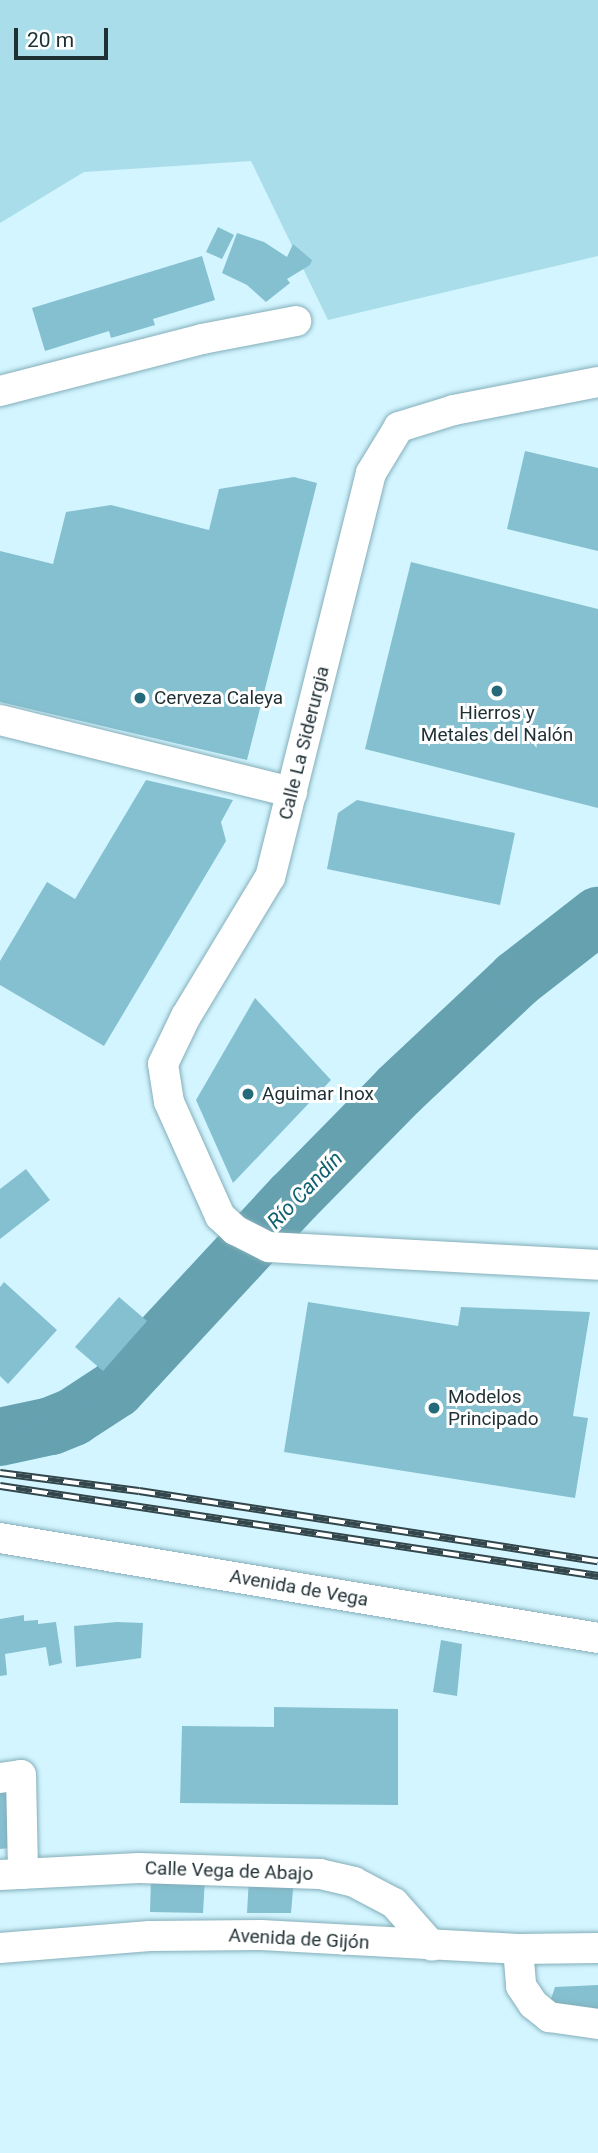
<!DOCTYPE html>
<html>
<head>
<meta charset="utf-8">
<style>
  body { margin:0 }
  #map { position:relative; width:598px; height:2153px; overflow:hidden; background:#d2f5ff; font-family:Roboto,sans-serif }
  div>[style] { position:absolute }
  .green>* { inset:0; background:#aaddea }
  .river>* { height:58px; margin:-29px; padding:0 29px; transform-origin:29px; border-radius:29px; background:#66a1b0 }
  .building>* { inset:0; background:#85c0d0 }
  .roads { filter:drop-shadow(0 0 2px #84aeb9) drop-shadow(0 0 2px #84aeb9) }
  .minor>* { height:30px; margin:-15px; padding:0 15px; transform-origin:15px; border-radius:15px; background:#fff }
  .rail>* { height:8px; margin-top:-4px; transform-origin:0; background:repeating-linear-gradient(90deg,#fff 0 16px,#33464b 0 32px); box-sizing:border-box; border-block:2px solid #33464b }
  .dots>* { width:19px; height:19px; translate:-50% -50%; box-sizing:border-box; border:4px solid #fff; border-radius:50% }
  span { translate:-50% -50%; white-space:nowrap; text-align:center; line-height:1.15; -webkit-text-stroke:6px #fff; paint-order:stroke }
  .poi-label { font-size:19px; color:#1f3034 }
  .left { translate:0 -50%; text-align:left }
  .street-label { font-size:19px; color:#1f3034 }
  .water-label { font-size:21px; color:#0f6171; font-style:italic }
  .scale { position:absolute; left:14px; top:28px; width:94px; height:32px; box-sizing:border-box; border:4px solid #1f3034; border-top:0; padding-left:9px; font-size:21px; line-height:24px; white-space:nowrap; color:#1f3034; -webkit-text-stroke:5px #fff; paint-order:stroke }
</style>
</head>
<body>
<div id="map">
  <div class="green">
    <i style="clip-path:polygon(0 0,598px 0,598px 256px,328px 320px,251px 161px,84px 172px,0 223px)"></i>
  </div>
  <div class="river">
    <i style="left:0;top:1437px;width:52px;rotate:-12.2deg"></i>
    <i style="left:51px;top:1426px;width:24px;rotate:-22deg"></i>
    <i style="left:73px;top:1417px;width:51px;rotate:-33.1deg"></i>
    <i style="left:116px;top:1389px;width:262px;rotate:-47.2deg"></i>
    <i style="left:294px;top:1197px;width:150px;rotate:-45.5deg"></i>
    <i style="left:399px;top:1090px;width:162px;rotate:-43.2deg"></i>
    <i style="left:517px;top:979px;width:103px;rotate:-37.9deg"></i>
  </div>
  <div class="building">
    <i style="clip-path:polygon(218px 227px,234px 235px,222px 259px,206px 252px)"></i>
    <i style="clip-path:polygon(237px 233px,264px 242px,287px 257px,293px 244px,312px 260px,310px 265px,287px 279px,290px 283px,266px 302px,247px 285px,222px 273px)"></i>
    <i style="clip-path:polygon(202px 256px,215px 300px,153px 319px,155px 325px,111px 338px,109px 331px,45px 351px,32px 308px)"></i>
    <i style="clip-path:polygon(525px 451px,598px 468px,598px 551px,507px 529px)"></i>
    <i style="clip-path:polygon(294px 477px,317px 483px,247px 760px,0 702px,0 551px,53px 564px,66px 512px,111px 505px,209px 530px,219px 489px)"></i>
    <i style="clip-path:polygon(411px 562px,598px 609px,598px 808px,365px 749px)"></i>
    <i style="clip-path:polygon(146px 780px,233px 800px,221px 822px,226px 841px,104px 1046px,0 985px,0 961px,47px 882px,75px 899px)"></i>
    <i style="clip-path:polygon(357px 800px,515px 833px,500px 905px,327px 869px,338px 813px)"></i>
    <i style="clip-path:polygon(255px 998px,331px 1080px,233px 1183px,196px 1100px)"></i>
    <i style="clip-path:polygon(26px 1169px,50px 1200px,0 1239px,0 1189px)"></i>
    <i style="clip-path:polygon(4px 1282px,57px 1330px,8px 1384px,0 1376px,0 1287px)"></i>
    <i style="clip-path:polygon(119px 1297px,147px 1321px,103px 1371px,75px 1347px)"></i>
    <i style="clip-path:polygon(308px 1302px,458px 1326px,461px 1307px,590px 1312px,573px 1416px,588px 1418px,575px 1498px,284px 1452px)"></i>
    <i style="clip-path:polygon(24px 1615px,24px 1621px,38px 1620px,38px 1624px,56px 1622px,62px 1663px,49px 1666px,46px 1647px,5px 1654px,7px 1675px,0 1676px,0 1619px)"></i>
    <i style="clip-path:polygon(117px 1622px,143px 1623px,141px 1658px,76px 1667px,74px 1626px)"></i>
    <i style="clip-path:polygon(441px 1640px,462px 1644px,457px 1696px,433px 1692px)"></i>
    <i style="clip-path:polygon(274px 1707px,398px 1709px,398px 1805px,180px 1803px,182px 1726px,274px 1727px)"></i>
    <i style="clip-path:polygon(16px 1779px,17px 1847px,0 1849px,0 1782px)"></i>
    <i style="clip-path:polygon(151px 1878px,205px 1878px,203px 1913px,150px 1912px)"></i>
    <i style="clip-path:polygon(249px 1878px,294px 1878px,291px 1913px,247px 1913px)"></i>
    <i style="clip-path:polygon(598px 1985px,598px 2013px,550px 2002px,555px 1987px)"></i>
  </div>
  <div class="roads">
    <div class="minor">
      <i style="left:598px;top:382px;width:147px;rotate:169deg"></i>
      <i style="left:454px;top:410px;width:58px;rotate:162.8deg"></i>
      <i style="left:399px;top:427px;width:54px;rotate:121.3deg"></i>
      <i style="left:371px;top:473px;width:416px;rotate:104deg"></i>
      <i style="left:270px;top:877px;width:162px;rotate:121.1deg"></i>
      <i style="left:186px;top:1016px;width:53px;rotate:115.6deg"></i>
      <i style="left:163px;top:1064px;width:38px;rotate:81deg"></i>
      <i style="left:169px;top:1102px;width:125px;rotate:65.9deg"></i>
      <i style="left:220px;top:1216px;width:21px;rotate:43deg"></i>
      <i style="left:235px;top:1230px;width:38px;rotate:27deg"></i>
      <i style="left:269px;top:1247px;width:329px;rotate:3.1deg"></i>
      <i style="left:0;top:391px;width:209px;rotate:-14.4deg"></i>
      <i style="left:202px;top:339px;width:96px;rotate:-10.8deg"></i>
      <i style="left:0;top:720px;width:301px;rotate:13.9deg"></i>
      <i style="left:0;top:1538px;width:606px;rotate:9.49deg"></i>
      <i style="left:0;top:1778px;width:21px;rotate:-8deg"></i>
      <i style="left:21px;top:1775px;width:99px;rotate:88.8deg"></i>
      <i style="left:0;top:1875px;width:139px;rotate:-2.9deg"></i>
      <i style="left:139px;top:1868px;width:181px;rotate:1.9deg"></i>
      <i style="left:320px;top:1874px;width:35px;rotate:13deg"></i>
      <i style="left:354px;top:1882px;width:45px;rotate:27.7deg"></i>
      <i style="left:394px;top:1903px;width:57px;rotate:48.5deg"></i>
      <i style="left:0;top:1948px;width:150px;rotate:-4.6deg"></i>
      <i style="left:150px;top:1936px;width:111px;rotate:-0.5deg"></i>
      <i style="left:261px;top:1935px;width:257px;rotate:3.1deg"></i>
      <i style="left:518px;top:1949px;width:80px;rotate:-0.7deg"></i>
      <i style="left:518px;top:1949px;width:37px;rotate:85deg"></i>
      <i style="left:521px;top:1986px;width:22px;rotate:56deg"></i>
      <i style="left:533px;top:2004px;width:21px;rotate:39deg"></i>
      <i style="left:549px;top:2017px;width:49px;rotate:8.1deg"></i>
    </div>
  </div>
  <div class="rail">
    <i style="left:0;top:1473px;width:140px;rotate:7.4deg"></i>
    <i style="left:139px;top:1491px;width:464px;rotate:8.7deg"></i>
    <i style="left:0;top:1486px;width:605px;rotate:8.56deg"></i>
  </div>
  <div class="dots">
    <i style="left:497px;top:691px;background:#256a7a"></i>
    <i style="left:140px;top:698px;background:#256a7a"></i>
    <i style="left:248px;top:1094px;background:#256a7a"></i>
    <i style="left:434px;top:1408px;background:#256a7a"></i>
  </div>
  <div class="poi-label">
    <span class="left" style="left:154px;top:698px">Cerveza Caleya</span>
    <span style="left:497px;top:724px">Hierros y<br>Metales del Nalón</span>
    <span class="left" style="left:262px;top:1094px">Aguimar Inox</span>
    <span class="left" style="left:448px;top:1408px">Modelos<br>Principado</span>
  </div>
  <div class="street-label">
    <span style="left:304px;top:743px;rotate:-76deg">Calle La Siderurgia</span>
    <span style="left:299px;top:1588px;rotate:10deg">Avenida de Vega</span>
    <span style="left:229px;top:1871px;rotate:2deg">Calle Vega de Abajo</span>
    <span style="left:299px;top:1939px;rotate:3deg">Avenida de Gijón</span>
  </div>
  <div class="water-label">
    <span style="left:305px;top:1190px;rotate:-46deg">Río Candín</span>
  </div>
  <div class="scale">20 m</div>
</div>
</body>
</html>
